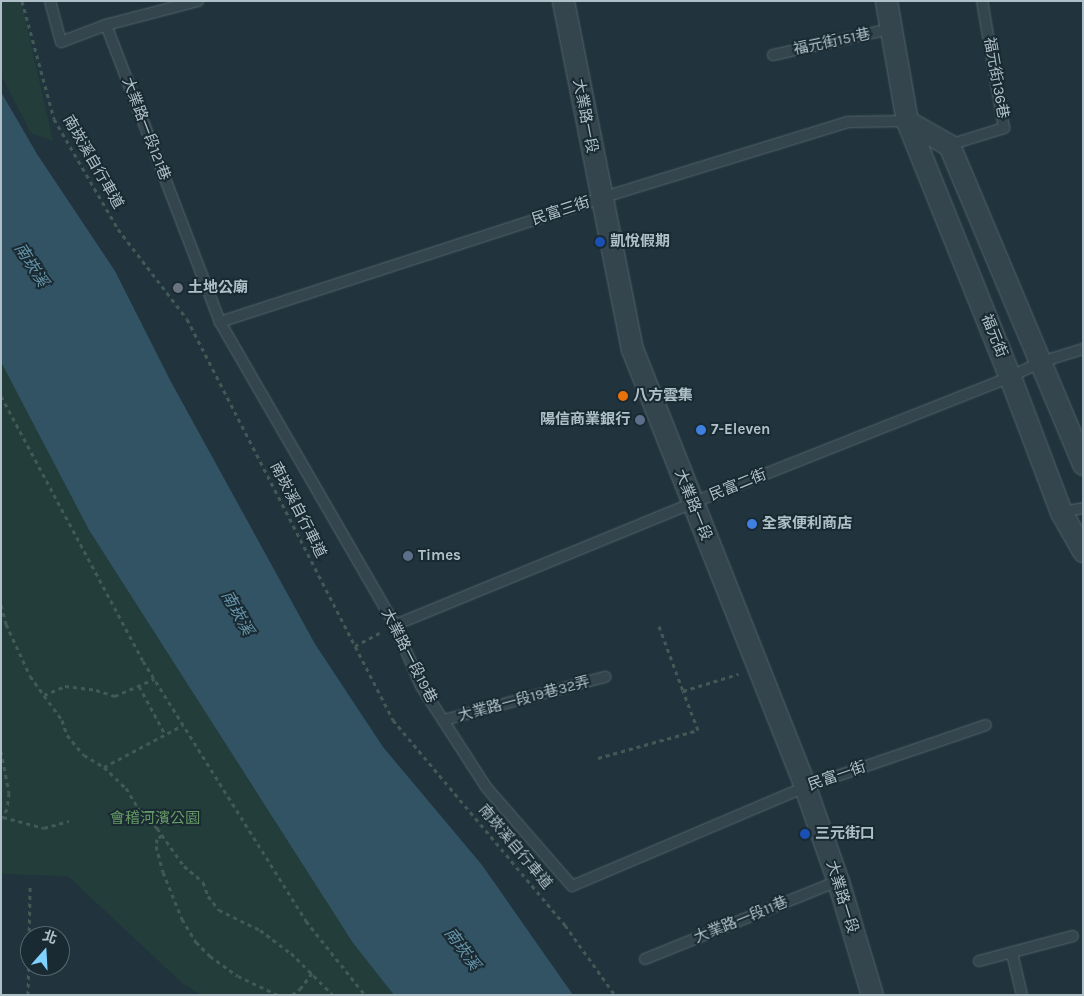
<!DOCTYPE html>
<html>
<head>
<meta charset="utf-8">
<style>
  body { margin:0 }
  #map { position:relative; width:1084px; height:996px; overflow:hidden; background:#21343d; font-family:Karla,"Noto Sans TC",sans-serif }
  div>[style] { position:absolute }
  .green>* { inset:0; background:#233e3a }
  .water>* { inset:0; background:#325363 }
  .path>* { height:3px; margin-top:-1.5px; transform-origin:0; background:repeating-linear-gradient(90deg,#415a56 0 4px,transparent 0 8px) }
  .roads { filter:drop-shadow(0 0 1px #53636b) drop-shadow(0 0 1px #53636b) }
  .lane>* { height:10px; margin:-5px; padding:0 5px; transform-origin:5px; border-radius:5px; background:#35454d }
  .street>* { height:21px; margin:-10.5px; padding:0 10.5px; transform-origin:10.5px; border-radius:10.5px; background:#35454d }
  .dots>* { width:14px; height:14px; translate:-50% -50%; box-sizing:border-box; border:2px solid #1a2a32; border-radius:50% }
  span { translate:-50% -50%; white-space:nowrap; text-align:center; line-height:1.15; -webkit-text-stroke:4px #1a2a32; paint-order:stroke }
  .street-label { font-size:15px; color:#b0c0c9 }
  .poi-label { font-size:15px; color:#b0c0c9; font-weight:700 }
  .left { translate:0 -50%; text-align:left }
  .right { translate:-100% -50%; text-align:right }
  .park-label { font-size:15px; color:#679b65 }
  .water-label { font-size:16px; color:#6695aa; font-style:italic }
  .frame { position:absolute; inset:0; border:2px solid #b0c0c9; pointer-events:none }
  .north { position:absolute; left:20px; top:926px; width:50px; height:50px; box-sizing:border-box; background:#1a2a32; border:1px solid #56666e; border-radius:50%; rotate:19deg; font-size:14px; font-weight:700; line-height:20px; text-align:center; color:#b0c0c9 }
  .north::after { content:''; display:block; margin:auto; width:18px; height:22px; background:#7fd1ff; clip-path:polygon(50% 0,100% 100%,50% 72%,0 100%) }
</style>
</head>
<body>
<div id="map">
  <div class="green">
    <i style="clip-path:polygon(1px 1px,21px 1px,53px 141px,31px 133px,1px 75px)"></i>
    <i style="clip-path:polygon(1px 362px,89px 530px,353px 943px,394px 995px,201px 995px,180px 981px,68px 876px,1px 874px)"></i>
  </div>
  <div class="water">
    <i style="clip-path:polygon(1px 92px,37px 154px,115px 271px,170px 380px,315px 644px,383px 747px,482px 865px,573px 995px,394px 995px,353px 943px,89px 530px,1px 362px)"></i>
  </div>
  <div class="path">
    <i style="left:22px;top:1px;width:122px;rotate:74.8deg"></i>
    <i style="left:54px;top:119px;width:127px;rotate:59.8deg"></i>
    <i style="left:118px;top:229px;width:113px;rotate:52.5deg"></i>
    <i style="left:187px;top:319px;width:451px;rotate:62.8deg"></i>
    <i style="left:393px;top:720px;width:268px;rotate:50deg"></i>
    <i style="left:565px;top:925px;width:86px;rotate:54.5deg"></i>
    <i style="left:1px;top:396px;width:301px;rotate:61.8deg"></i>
    <i style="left:143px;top:661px;width:307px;rotate:57.9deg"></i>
    <i style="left:306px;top:921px;width:95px;rotate:51.4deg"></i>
    <i style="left:1px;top:605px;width:20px;rotate:75deg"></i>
    <i style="left:6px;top:624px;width:57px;rotate:65.2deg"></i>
    <i style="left:30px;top:676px;width:54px;rotate:54deg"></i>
    <i style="left:62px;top:720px;width:16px;rotate:72deg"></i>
    <i style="left:67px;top:735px;width:26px;rotate:50deg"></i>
    <i style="left:84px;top:755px;width:23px;rotate:31deg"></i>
    <i style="left:104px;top:767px;width:89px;rotate:-28deg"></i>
    <i style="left:659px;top:626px;width:69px;rotate:69.7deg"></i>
    <i style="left:355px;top:646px;width:30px;rotate:-28deg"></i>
    <i style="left:139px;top:686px;width:55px;rotate:61.6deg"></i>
    <i style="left:44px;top:695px;width:23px;rotate:-23deg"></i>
    <i style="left:65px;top:686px;width:31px;rotate:7deg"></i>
    <i style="left:96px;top:690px;width:20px;rotate:18deg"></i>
    <i style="left:115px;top:696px;width:43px;rotate:-23.6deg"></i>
    <i style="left:1px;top:751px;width:43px;rotate:79.2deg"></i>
    <i style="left:9px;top:793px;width:16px;rotate:97deg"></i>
    <i style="left:7px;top:809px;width:12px;rotate:121deg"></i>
    <i style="left:598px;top:758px;width:104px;rotate:-15.6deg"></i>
    <i style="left:698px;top:730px;width:42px;rotate:-111deg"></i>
    <i style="left:683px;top:691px;width:58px;rotate:-17.2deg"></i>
    <i style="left:104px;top:767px;width:30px;rotate:44deg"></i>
    <i style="left:126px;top:788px;width:23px;rotate:59deg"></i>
    <i style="left:138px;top:808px;width:28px;rotate:46deg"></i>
    <i style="left:157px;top:828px;width:47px;rotate:54.6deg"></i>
    <i style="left:184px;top:866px;width:25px;rotate:40deg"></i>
    <i style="left:203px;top:882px;width:15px;rotate:70deg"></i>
    <i style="left:208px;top:896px;width:18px;rotate:52deg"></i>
    <i style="left:219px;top:910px;width:46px;rotate:26deg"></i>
    <i style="left:260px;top:930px;width:39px;rotate:37deg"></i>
    <i style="left:291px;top:953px;width:59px;rotate:45deg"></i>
    <i style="left:3px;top:817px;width:42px;rotate:15deg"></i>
    <i style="left:44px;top:828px;width:26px;rotate:-16deg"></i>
    <i style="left:162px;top:835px;width:6px;rotate:141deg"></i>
    <i style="left:157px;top:839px;width:7px;rotate:98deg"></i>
    <i style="left:156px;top:846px;width:27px;rotate:75deg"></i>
    <i style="left:163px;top:872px;width:51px;rotate:68deg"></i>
    <i style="left:182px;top:919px;width:27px;rotate:59deg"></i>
    <i style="left:196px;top:942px;width:20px;rotate:45deg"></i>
    <i style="left:210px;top:956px;width:34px;rotate:36deg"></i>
    <i style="left:238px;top:976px;width:44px;rotate:25.4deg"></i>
    <i style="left:28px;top:995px;width:108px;rotate:-88.9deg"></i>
    <i style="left:292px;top:995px;width:10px;rotate:-37deg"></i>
    <i style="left:300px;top:989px;width:21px;rotate:-53deg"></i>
  </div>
  <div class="roads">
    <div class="lane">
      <i style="left:50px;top:1px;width:42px;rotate:75deg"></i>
      <i style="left:61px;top:42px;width:48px;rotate:-20.7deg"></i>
      <i style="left:198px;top:1px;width:95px;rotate:165.4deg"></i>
      <i style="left:106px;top:25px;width:318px;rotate:69deg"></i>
      <i style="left:220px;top:322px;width:350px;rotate:60deg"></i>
      <i style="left:395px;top:625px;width:66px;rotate:66.9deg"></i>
      <i style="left:421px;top:686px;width:120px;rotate:57.2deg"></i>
      <i style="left:486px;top:787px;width:131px;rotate:49deg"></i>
      <i style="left:572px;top:886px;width:253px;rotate:-23deg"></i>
      <i style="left:805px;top:787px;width:191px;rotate:-18.9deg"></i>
      <i style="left:773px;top:55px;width:120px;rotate:-12.5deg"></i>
      <i style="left:949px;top:145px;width:58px;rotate:-17.2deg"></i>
      <i style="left:1004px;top:128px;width:129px;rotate:-99.8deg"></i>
      <i style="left:220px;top:322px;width:401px;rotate:-18deg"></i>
      <i style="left:601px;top:198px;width:258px;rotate:-17.1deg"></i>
      <i style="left:848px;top:122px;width:59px;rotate:-1deg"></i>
      <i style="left:1061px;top:512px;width:22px;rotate:-10deg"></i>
      <i style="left:395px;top:625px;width:321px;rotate:-22.3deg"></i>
      <i style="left:692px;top:503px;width:342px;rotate:-21.6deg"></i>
      <i style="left:1010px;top:377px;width:34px;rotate:-26deg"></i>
      <i style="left:1041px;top:362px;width:44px;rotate:-17.2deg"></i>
      <i style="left:444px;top:720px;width:167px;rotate:-15deg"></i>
      <i style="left:1012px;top:953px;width:43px;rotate:76.6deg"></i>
      <i style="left:645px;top:959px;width:208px;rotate:-22deg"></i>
      <i style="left:979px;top:961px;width:97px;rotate:-14.9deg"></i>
    </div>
    <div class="street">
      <i style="left:563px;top:1px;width:355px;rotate:78.8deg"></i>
      <i style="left:632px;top:349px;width:471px;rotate:68.4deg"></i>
      <i style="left:805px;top:787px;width:100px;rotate:70.7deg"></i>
      <i style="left:838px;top:881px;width:119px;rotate:73.4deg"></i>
      <i style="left:886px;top:1px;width:122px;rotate:80.1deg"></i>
      <i style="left:907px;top:121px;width:276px;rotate:68.1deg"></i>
      <i style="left:1010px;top:377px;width:144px;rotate:69.3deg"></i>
      <i style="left:1061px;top:512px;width:45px;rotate:60.6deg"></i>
      <i style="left:907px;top:121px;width:48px;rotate:29.7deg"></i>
      <i style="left:949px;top:145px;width:346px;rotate:67.2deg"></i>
    </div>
  </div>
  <div class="dots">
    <i style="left:600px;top:242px;background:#1a4fb4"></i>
    <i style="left:178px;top:288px;background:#6b7280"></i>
    <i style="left:623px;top:396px;background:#e8710a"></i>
    <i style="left:640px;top:420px;background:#5c6f8a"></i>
    <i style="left:701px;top:430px;background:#3f7fe0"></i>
    <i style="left:752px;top:524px;background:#3f7fe0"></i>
    <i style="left:408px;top:556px;background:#5c6f8a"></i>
    <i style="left:805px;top:834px;background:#1a4fb4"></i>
  </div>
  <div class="street-label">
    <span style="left:832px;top:42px;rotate:-12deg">福元街151巷</span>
    <span style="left:996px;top:78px;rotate:80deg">福元街136巷</span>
    <span style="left:585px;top:116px;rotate:79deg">大業路一段</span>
    <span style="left:146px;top:129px;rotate:69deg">大業路一段121巷</span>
    <span style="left:93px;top:162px;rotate:60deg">南崁溪自行車道</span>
    <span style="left:561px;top:211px;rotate:-18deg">民富三街</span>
    <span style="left:994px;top:336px;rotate:68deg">福元街</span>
    <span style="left:738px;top:485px;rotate:-22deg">民富二街</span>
    <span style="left:693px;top:505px;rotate:68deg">大業路一段</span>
    <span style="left:298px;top:510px;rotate:63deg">南崁溪自行車道</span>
    <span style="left:409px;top:656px;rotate:63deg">大業路一段19巷</span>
    <span style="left:524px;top:699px;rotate:-15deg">大業路一段19巷32弄</span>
    <span style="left:837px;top:776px;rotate:-19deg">民富一街</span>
    <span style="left:515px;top:847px;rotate:50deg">南崁溪自行車道</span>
    <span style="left:842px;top:897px;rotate:73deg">大業路一段</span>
    <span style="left:741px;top:920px;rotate:-22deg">大業路一段11巷</span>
  </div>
  <div class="poi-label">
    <span class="left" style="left:610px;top:242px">凱悅假期</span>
    <span class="left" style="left:188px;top:288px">土地公廟</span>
    <span class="left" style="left:633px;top:396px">八方雲集</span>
    <span class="right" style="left:630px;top:420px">陽信商業銀行</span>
    <span class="left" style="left:711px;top:430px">7-Eleven</span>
    <span class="left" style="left:762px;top:524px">全家便利商店</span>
    <span class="left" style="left:418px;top:556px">Times</span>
    <span class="left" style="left:815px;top:834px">三元街口</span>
  </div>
  <div class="park-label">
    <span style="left:155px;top:819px">會稽河濱公園</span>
  </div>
  <div class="water-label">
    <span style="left:31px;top:265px;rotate:58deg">南崁溪</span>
    <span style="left:237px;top:613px;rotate:61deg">南崁溪</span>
    <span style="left:462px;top:949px;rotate:54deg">南崁溪</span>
  </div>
  <div class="frame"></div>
  <div class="north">北</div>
</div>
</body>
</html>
